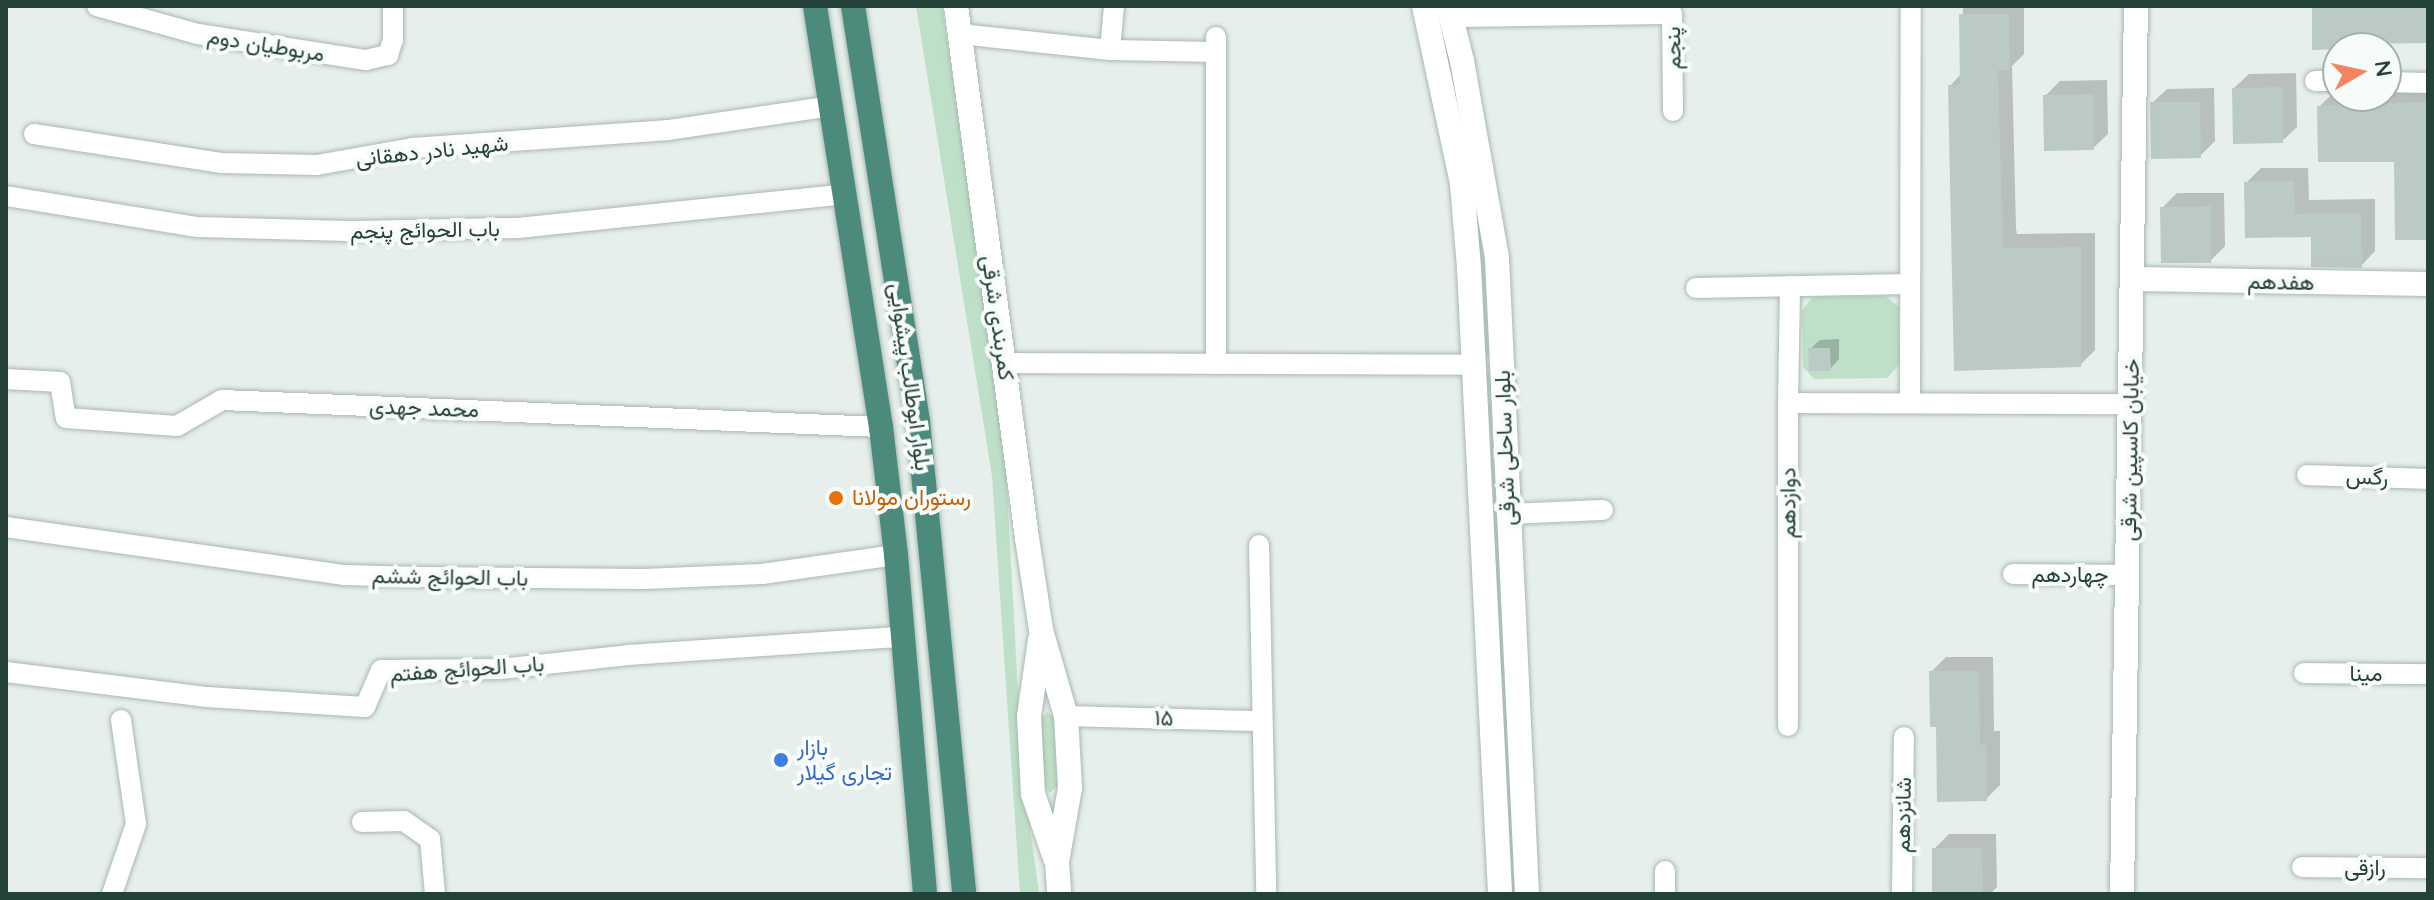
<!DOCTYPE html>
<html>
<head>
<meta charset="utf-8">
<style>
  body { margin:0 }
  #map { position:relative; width:2434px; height:900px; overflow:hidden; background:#e6efeb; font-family:Quicksand,Vazirmatn,sans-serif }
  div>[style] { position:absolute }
  .green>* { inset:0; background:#bfe0c8 }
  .shadow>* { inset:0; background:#0003 }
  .building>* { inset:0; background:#bbcac4 }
  .roads { filter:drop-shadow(0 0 2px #a8b8b2) drop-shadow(0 0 2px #a8b8b2) }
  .minor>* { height:20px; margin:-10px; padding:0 10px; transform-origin:10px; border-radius:10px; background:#fff }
  .tertiary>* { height:24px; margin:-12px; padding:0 12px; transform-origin:12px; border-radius:12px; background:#fff }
  .trunk>* { height:24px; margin:-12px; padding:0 12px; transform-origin:12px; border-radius:12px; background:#4c8a7c }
  .dots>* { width:22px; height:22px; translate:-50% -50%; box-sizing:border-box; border:4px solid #f7fbf9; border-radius:50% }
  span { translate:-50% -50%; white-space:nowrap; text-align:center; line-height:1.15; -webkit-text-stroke:8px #f7fbf9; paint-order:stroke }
  .street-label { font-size:22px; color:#24423a }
  .food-label { font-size:22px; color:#c56008 }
  .left { translate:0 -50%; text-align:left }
  .shop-label { font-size:22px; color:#366cbe }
  .frame { position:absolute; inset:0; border:8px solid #24423a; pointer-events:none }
  .north { position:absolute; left:2322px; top:32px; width:80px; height:80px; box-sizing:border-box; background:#f7fbf9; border:2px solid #a3b1ad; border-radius:50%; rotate:81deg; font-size:22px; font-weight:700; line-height:32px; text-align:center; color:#24423a }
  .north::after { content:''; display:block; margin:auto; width:28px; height:36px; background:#f4845f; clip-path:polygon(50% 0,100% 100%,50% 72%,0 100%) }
</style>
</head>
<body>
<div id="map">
  <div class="green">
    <i style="clip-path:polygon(916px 6px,942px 6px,968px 182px,1006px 470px,1022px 767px,1039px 894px,1020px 894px,992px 476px)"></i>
    <i style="clip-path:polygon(1431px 6px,1441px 6px,1480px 197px,1495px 354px,1489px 358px,1484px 353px)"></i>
    <i style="clip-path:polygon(1886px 296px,1899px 307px,1900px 364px,1887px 378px,1814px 379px,1803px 367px,1802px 310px,1813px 297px)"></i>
    <i style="clip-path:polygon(1494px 372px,1519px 894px,1509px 894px,1485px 374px)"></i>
    <i style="clip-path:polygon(1047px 712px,1057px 720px,1062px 781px,1050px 793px,1042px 783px,1036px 724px)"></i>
  </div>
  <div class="shadow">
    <i style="clip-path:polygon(1963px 6px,2024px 6px,2024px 54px,2012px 66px,2016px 229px,2017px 234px,2095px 233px,2095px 350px,2080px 365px,1956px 369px,1950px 86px,1962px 73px)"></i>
    <i style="clip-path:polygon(2296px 73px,2297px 127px,2282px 141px,2234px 88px,2249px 74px)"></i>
    <i style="clip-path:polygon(2107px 80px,2108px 134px,2093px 148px,2045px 96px,2060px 81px)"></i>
    <i style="clip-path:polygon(2214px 88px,2215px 141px,2200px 156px,2152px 103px,2167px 89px)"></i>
    <i style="clip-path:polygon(2428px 89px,2428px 238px,2396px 160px,2319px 107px,2334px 92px,2338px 92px,2338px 96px,2386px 96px,2386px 91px)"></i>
    <i style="clip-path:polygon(2261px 168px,2308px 168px,2309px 200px,2375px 199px,2375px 251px,2361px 266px,2313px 235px,2246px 183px)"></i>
    <i style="clip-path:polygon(2177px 193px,2224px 193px,2225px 246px,2210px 261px,2162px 208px)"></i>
    <i style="clip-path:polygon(1839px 339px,1839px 359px,1830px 369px,1810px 349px,1820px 340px)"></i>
    <i style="clip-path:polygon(1946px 657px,1993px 657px,1994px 731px,2000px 731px,2000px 785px,1986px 799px,1938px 725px,1931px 672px)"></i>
    <i style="clip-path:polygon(1949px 834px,1996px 834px,1997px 887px,1990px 894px,1934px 894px,1934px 849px)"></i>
  </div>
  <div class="building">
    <i style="clip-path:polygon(2312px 6px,2428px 6px,2428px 43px,2363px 44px,2363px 48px,2312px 50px)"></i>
    <i style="clip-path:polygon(1959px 14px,2009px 14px,2010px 70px,1998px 70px,2003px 248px,2081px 247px,2081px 367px,1954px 371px,1948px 85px,1960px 85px)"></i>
    <i style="clip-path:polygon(2282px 87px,2283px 143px,2233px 144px,2232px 88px)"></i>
    <i style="clip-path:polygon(2094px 94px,2094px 150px,2044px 151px,2043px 95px)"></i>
    <i style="clip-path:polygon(2150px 102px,2200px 102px,2201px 158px,2151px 159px)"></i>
    <i style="clip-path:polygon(2428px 102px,2428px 240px,2395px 240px,2394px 162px,2318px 162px,2317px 106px)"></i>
    <i style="clip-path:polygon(2294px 181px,2295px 214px,2361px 213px,2362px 268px,2311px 267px,2311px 237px,2245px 238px,2244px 182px)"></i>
    <i style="clip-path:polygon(2211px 206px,2211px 263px,2161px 263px,2160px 207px)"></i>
    <i style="clip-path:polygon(1808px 348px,1830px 348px,1831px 371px,1809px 371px)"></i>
    <i style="clip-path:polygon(1929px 671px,1979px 671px,1980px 745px,1986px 745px,1987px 801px,1937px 802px,1936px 727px,1930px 727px)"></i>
    <i style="clip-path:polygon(1932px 848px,1982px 848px,1983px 894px,1932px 894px)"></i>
  </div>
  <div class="roads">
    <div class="minor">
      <i style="left:97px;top:6px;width:105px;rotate:15.5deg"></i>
      <i style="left:198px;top:34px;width:170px;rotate:8.8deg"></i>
      <i style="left:366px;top:60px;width:23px;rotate:-13deg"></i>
      <i style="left:388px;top:55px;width:16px;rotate:-72deg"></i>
      <i style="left:393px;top:40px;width:34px;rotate:-90deg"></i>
      <i style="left:1451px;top:17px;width:221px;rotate:-0.8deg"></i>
      <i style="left:1672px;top:14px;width:97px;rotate:89.4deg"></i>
      <i style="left:960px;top:34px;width:151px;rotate:6.1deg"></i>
      <i style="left:1110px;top:50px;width:106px;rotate:1.1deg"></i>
      <i style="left:1110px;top:50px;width:44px;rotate:-84.8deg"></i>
      <i style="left:2315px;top:81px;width:23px"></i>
      <i style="left:2386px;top:82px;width:42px;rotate:1.4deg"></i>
      <i style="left:34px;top:134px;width:189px;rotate:8.8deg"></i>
      <i style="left:221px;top:163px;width:96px;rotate:1.2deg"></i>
      <i style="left:317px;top:165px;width:97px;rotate:-10.1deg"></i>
      <i style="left:412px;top:148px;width:258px;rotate:-4deg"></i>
      <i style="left:669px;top:130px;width:164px;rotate:-8.4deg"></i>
      <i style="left:6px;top:196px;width:194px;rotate:9.2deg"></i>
      <i style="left:198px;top:227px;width:158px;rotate:1.5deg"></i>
      <i style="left:356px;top:231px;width:162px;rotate:-1.1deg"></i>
      <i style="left:518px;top:228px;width:330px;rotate:-5.9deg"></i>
      <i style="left:1696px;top:288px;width:214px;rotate:-1.1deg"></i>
      <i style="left:1005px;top:363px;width:469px;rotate:0.2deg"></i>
      <i style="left:1216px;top:364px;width:327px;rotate:-90deg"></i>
      <i style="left:6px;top:379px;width:54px;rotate:3.2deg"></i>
      <i style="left:60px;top:382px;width:36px;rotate:81deg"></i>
      <i style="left:66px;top:418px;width:111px;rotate:4.1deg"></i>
      <i style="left:177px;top:426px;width:52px;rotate:-30deg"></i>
      <i style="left:222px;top:400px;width:660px;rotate:2.35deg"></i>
      <i style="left:1788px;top:403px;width:117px;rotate:-89deg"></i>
      <i style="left:1910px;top:403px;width:397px;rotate:-89.9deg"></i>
      <i style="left:2307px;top:475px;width:121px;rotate:1.9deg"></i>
      <i style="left:1507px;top:514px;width:96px;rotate:-2.4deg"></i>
      <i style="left:6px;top:527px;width:342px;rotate:8.1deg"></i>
      <i style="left:345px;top:575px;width:74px;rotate:1.5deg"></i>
      <i style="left:419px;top:577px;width:225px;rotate:0.5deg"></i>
      <i style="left:644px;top:579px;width:118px;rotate:-2.4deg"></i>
      <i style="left:762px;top:574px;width:135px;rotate:-8.1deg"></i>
      <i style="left:1259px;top:545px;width:346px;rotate:88.8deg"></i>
      <i style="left:2013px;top:574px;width:114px;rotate:0.5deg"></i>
      <i style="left:6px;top:672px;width:203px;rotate:7.1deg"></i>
      <i style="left:207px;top:697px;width:158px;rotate:3.6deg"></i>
      <i style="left:365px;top:707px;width:40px;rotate:-66.6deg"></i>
      <i style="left:381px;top:670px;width:119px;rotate:-0.5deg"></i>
      <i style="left:500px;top:669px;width:129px;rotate:-6.2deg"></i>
      <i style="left:628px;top:655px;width:274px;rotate:-3.8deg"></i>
      <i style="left:2304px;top:673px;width:124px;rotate:0.5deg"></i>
      <i style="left:1066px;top:716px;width:196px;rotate:1.5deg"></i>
      <i style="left:1788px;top:726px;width:323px;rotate:-90deg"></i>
      <i style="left:1788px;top:403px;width:342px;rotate:0.2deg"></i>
      <i style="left:362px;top:822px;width:42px;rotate:-1.4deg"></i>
      <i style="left:404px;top:821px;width:32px;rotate:35deg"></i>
      <i style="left:430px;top:839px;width:55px;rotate:84.8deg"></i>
      <i style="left:2302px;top:867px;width:126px;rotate:0.5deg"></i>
      <i style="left:112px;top:894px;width:74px;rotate:-71.1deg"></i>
      <i style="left:136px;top:824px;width:105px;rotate:-98.2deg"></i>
      <i style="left:1665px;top:894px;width:23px;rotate:-90deg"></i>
      <i style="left:1902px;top:894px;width:157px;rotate:-89.3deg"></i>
    </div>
    <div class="tertiary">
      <i style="left:956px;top:6px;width:537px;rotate:82.4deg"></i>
      <i style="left:1027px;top:538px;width:93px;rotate:81.3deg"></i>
      <i style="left:1041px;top:630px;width:90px;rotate:73.8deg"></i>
      <i style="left:1066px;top:716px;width:72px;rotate:86.8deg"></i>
      <i style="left:1070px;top:788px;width:75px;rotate:100deg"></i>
      <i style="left:1057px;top:862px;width:32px;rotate:86deg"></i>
      <i style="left:1424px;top:6px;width:182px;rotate:77.9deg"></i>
      <i style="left:1462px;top:184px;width:84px;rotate:85.2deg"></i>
      <i style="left:1469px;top:268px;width:627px;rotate:87.16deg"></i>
      <i style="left:1448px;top:6px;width:57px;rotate:75.7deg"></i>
      <i style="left:1462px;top:61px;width:200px;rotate:79.9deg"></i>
      <i style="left:1497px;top:258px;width:637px;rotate:87.3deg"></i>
      <i style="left:2135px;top:279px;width:293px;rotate:1deg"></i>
      <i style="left:1040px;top:640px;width:77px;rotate:98.2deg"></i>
      <i style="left:1029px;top:716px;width:78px;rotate:87.1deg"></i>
      <i style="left:1033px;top:794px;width:68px;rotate:71deg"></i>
      <i style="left:2122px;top:894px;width:888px;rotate:-89.1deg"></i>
    </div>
    <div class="trunk">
      <i style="left:815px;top:6px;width:426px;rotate:81.1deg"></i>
      <i style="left:881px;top:427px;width:129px;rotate:83.3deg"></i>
      <i style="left:896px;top:555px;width:340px;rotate:85.1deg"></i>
      <i style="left:853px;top:6px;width:421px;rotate:81.1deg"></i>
      <i style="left:918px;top:422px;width:474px;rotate:84.4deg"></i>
    </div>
  </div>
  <div class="dots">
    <i style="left:836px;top:498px;background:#e8710a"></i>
    <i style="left:781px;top:760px;background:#3f7fe0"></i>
  </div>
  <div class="street-label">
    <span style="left:266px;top:45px;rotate:9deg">مربوطیان دوم</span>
    <span style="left:1673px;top:48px;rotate:-91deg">پنجم</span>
    <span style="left:432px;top:151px;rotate:-6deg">شهید نادر دهقانی</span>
    <span style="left:425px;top:230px;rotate:-1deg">باب الحوائج پنجم</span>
    <span style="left:2281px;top:282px;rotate:1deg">هفدهم</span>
    <span style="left:998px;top:318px;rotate:82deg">کمربندی شرقی</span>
    <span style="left:910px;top:377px;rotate:82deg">بلوار ابوطالب پیشوایی</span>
    <span style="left:424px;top:408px;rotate:2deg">محمد جهدی</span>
    <span style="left:1505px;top:448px;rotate:-92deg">بلوار ساحلی شرقی</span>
    <span style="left:2130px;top:450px;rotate:-89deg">خیابان کاسپین شرقی</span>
    <span style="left:2367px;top:477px;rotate:2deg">رگس</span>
    <span style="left:1788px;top:503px;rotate:-90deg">دوازدهم</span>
    <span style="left:2070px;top:575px">چهاردهم</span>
    <span style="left:450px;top:577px;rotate:1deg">باب الحوائج ششم</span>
    <span style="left:467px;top:669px;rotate:-4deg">باب الحوائج هفتم</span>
    <span style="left:2366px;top:674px">مینا</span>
    <span style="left:1164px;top:718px;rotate:2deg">۱۵</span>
    <span style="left:1903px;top:815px;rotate:-89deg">شانزدهم</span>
    <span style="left:2365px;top:868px">رازقی</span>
  </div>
  <div class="food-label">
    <span class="left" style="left:852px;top:498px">رستوران مولانا</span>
  </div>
  <div class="shop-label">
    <span class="left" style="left:797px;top:760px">بازار<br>تجاری گیلار</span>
  </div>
  <div class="frame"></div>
  <div class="north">N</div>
</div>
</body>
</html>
